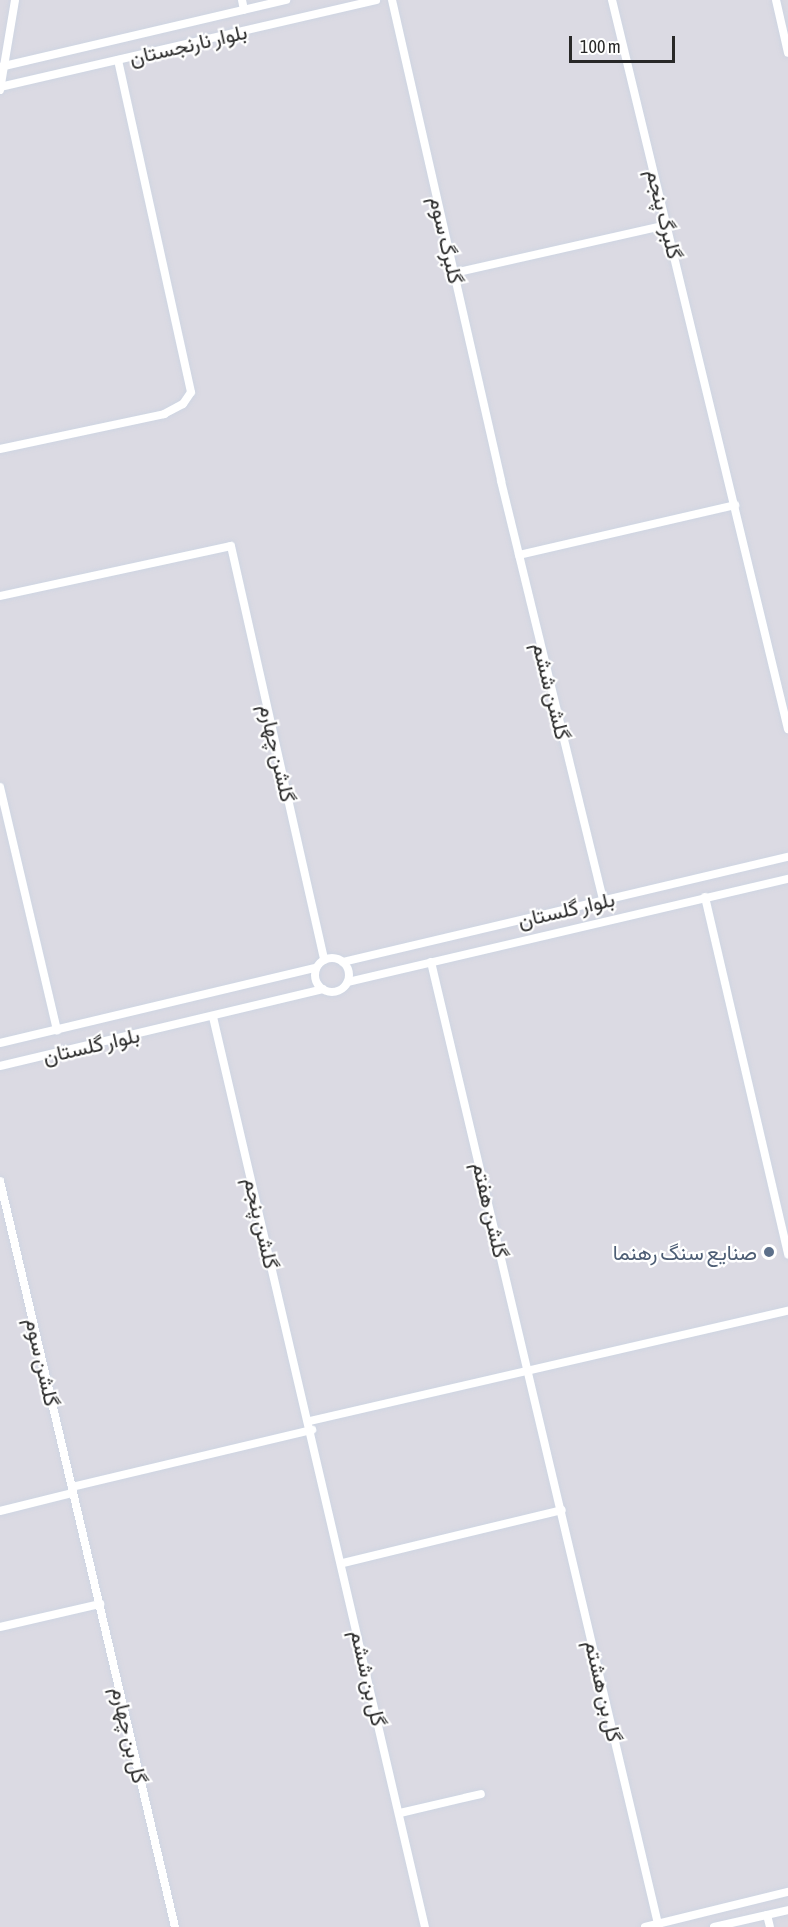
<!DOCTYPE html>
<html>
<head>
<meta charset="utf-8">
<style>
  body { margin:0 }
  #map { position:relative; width:788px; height:1927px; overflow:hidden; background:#ebe1d9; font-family:"Asap Condensed",Vazirmatn,sans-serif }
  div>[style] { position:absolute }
  .industrial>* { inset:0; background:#dbdae3 }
  .roads { filter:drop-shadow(0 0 2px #ced5e2) drop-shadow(0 0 2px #ced5e2) }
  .minor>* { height:8px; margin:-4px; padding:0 4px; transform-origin:4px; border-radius:4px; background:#fff }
  .minor>.ring { margin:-4px; padding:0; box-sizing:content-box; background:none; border:8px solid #fff; border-radius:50% }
  .dots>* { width:16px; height:16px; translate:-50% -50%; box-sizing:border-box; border:3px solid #fff; border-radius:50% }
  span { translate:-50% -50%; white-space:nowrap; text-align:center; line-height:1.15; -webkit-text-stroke:4.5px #fff; paint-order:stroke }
  .street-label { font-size:21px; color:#282828 }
  .service-label { font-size:21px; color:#4e5e75 }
  .right { translate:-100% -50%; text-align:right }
  .scale { position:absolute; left:569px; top:36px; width:106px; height:27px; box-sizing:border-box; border:3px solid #282828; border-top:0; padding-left:8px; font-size:18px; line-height:21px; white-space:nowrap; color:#282828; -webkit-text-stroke:4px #fff; paint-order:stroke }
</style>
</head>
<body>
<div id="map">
  <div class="industrial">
    <i style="clip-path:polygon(0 0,788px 0,788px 1927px,0 1927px)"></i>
  </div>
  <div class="roads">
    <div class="minor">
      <i style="left:242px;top:0;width:10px;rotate:79deg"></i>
      <i style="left:392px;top:0;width:493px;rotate:77.2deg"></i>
      <i style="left:501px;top:481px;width:432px;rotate:76.3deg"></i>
      <i style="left:612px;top:0;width:750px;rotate:76.43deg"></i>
      <i style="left:776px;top:0;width:54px;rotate:77.2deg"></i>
      <i style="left:0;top:67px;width:294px;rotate:-13.2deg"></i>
      <i style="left:0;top:87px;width:386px;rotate:-13deg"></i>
      <i style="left:0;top:90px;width:91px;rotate:-80.5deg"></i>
      <i style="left:454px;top:273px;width:218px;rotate:-12.7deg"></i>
      <i style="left:0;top:449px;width:168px;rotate:-12deg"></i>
      <i style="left:164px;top:414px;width:21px;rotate:-28deg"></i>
      <i style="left:183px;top:404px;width:14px;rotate:-56deg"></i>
      <i style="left:191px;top:392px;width:340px;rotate:-102.4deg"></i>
      <i style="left:519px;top:555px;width:222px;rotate:-13deg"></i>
      <i style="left:0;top:596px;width:236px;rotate:-12.2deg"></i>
      <i style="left:231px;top:546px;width:424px;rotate:77.3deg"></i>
      <i style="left:0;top:787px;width:250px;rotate:76.8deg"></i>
      <i style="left:705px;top:897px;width:367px;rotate:76.9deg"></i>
      <i class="ring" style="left:315px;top:958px;width:26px;height:26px"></i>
      <i style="left:343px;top:962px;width:457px;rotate:-13.3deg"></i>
      <i style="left:431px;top:962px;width:988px;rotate:76.72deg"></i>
      <i style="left:348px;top:982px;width:452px;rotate:-13.2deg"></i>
      <i style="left:213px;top:1017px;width:934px;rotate:76.89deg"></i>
      <i style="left:0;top:1043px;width:325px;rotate:-13.4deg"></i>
      <i style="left:0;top:1066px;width:332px;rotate:-13.4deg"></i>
      <i style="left:0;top:1181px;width:766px;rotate:76.8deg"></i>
      <i style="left:310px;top:1421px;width:490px;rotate:-13deg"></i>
      <i style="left:72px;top:1487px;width:247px;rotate:-13.4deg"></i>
      <i style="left:0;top:1511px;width:75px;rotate:-13.9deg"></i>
      <i style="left:343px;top:1563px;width:225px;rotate:-13.6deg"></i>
      <i style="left:0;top:1627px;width:103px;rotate:-13deg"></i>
      <i style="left:400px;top:1813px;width:83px;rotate:-13.2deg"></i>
      <i style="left:767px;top:1915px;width:12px;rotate:76deg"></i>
      <i style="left:645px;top:1927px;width:147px;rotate:-13.8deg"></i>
      <i style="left:714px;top:1927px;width:76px;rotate:-12.9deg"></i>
    </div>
  </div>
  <div class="dots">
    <i style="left:769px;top:1252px;background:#5c6f8a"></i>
  </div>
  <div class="street-label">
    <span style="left:188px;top:44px;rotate:-13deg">بلوار نارنجستان</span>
    <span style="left:665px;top:214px;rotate:76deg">گلبرگ پنجم</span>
    <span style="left:447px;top:240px;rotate:77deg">گلبرگ سوم</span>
    <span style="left:552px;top:691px;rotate:76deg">گلشن ششم</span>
    <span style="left:278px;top:753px;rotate:77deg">گلشن چهارم</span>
    <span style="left:566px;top:909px;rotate:-13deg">بلوار گلستان</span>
    <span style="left:91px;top:1045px;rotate:-13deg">بلوار گلستان</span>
    <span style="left:491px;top:1210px;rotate:77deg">گلشن هفتم</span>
    <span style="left:262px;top:1223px;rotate:77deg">گلشن پنجم</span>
    <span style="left:43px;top:1362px;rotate:77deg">گلشن سوم</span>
    <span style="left:369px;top:1678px;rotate:77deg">گل بن ششم</span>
    <span style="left:604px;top:1691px;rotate:77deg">گل بن هشتم</span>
    <span style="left:130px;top:1735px;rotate:77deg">گل بن چهارم</span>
  </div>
  <div class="service-label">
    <span class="right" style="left:757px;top:1252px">صنایع سنگ رهنما</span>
  </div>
  <div class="scale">100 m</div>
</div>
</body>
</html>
